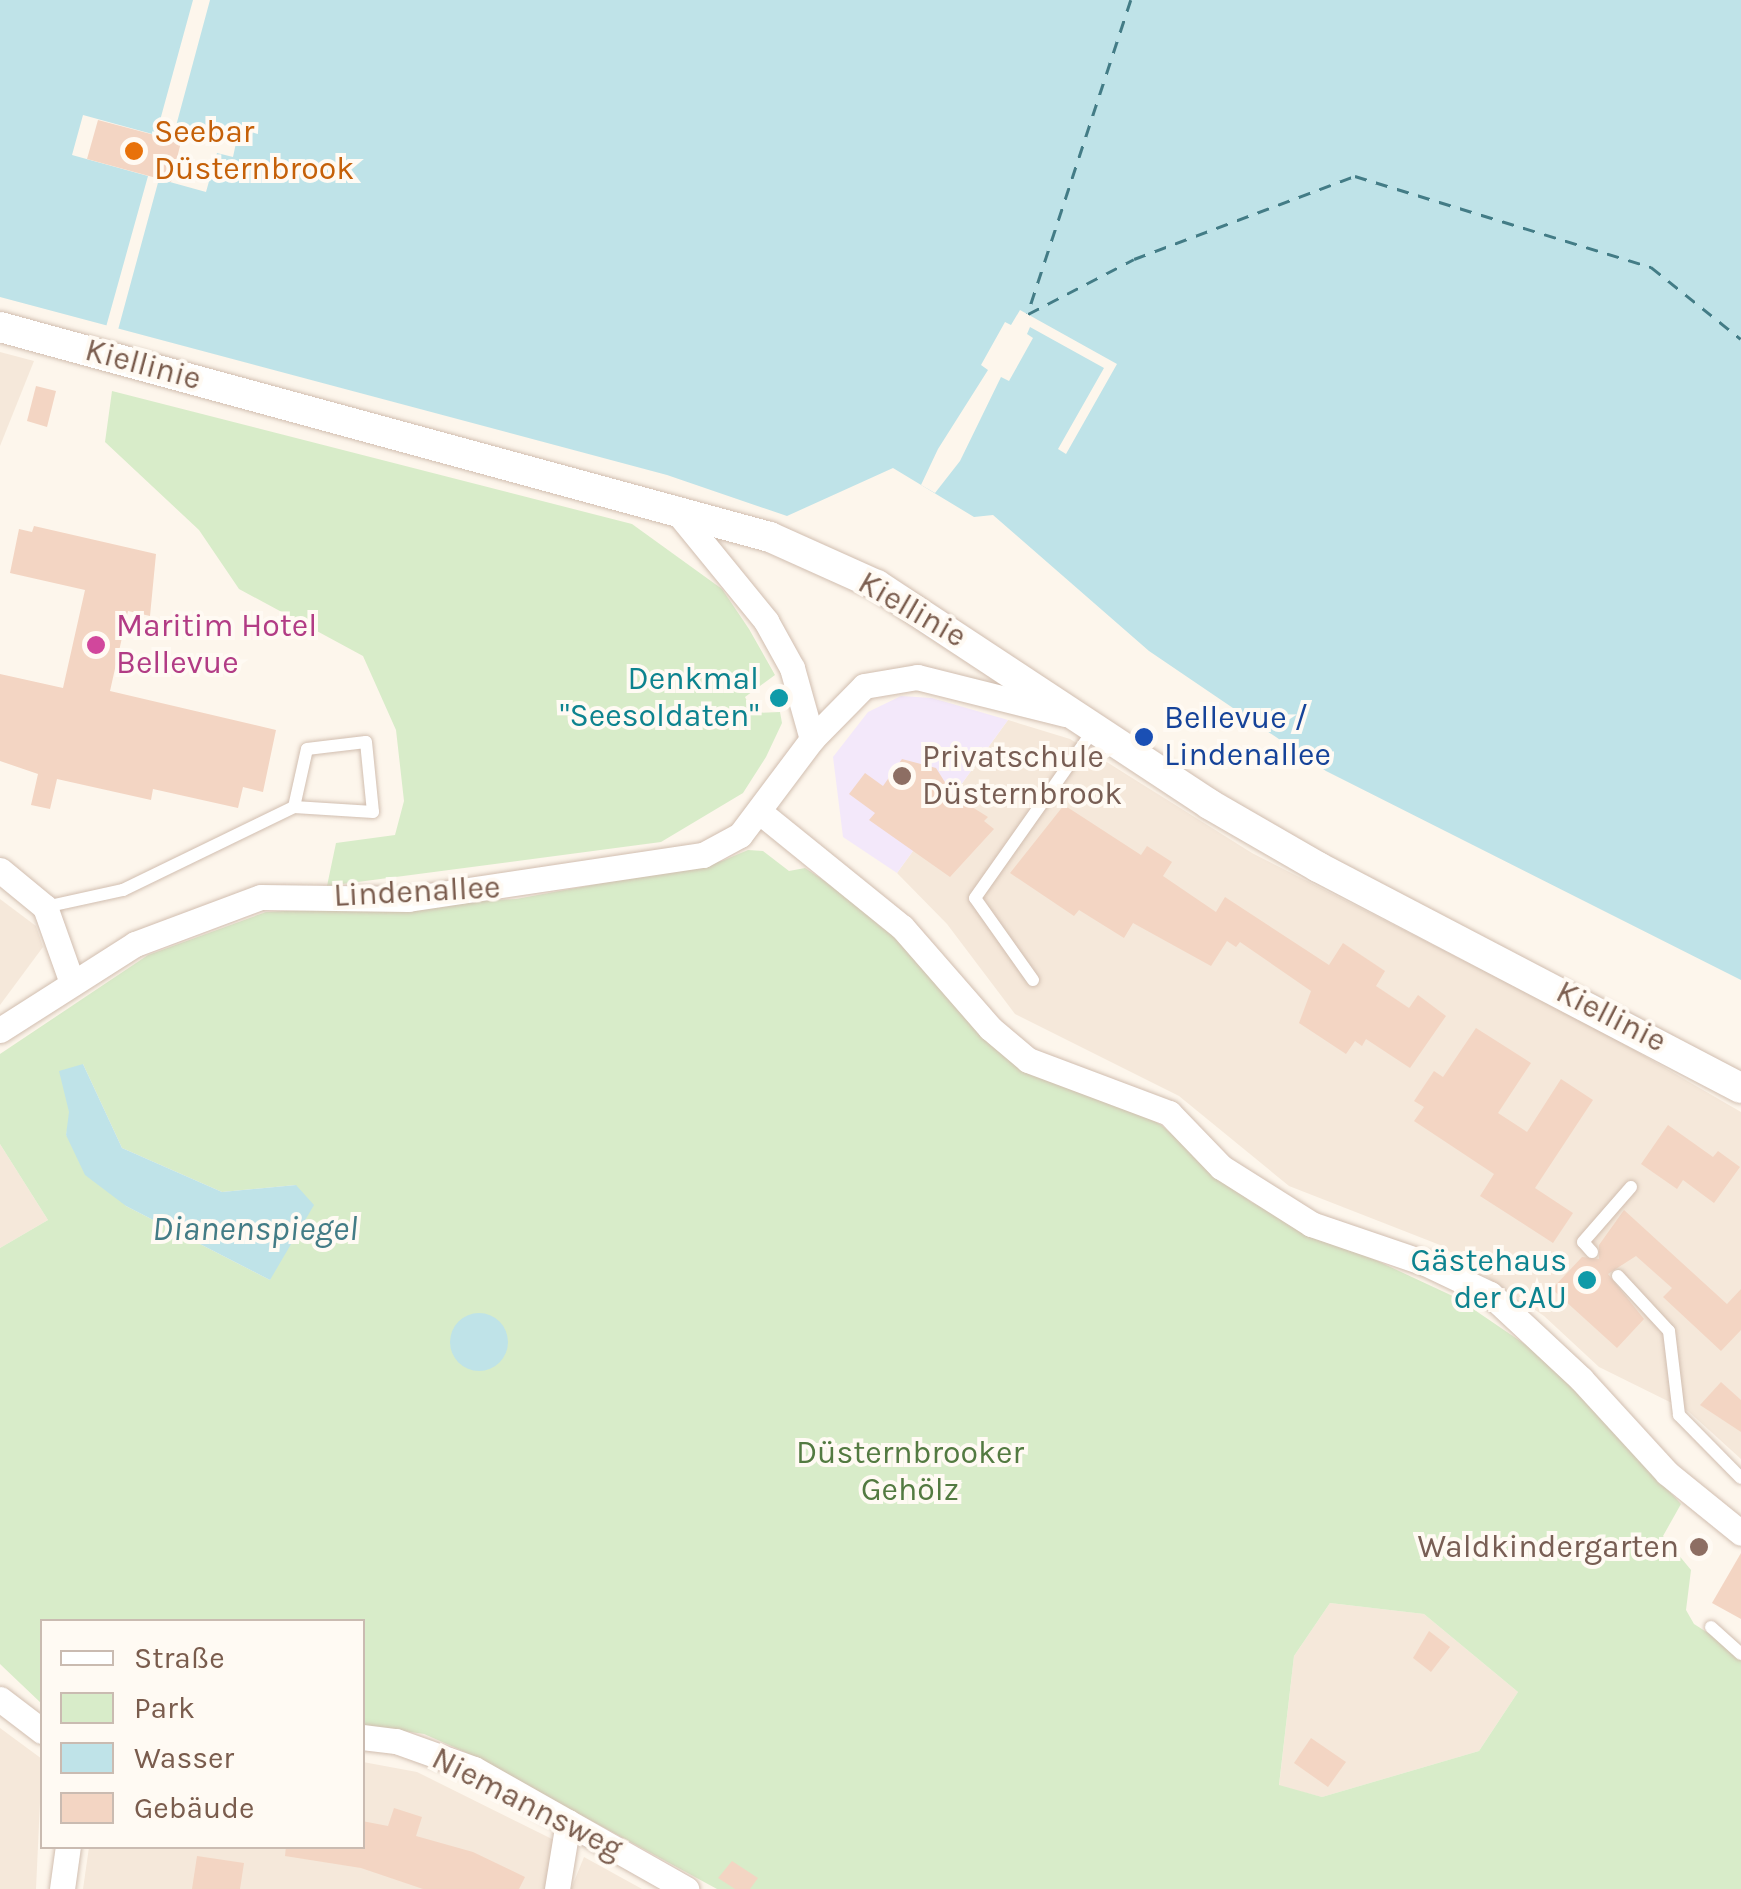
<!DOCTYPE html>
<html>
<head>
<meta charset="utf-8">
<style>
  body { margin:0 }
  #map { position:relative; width:1741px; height:1889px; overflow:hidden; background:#fdf6ec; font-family:Karla,sans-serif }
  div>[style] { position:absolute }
  .residential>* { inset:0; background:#f5e8da }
  .education>* { inset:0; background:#f3e8fa }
  .green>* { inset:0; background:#d8ecc9 }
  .water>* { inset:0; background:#bfe3e8 }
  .round { border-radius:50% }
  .pier>* { inset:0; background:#fdf6ec }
  .ferry>* { height:2.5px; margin-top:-1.25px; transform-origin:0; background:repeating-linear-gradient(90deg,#437c86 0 12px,transparent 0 22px) }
  .building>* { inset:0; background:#f3d5c3 }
  .roads { filter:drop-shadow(0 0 2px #d1beb0) drop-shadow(0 0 2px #d1beb0) }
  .service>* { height:12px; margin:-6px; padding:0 6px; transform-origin:6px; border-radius:6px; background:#fff }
  .minor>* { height:25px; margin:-12.5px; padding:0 12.5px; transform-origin:12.5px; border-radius:12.5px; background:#fff }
  .tertiary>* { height:30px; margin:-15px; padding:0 15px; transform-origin:15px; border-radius:15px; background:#fff }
  .dots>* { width:28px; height:28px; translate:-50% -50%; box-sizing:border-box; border:5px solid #fffaf3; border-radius:50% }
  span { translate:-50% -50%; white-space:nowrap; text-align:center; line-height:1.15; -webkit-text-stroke:8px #fffaf3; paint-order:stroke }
  .food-label { font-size:32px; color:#c56008 }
  .left { translate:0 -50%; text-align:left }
  .street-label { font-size:32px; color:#7a5c4d }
  .hotel-label { font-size:32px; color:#b23c85 }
  .culture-label { font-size:32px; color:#0d838f }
  .right { translate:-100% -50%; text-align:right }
  .transit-label { font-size:32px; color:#164399 }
  .education-label { font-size:32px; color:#785e54 }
  .park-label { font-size:32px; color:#537a41 }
  .water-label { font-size:35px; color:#437c86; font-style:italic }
  .legend { position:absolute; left:40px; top:1619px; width:325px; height:230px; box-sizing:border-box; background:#fffaf3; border:2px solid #cabbb1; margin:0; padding:12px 18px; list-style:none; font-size:30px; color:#7a5c4d }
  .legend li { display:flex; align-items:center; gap:20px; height:50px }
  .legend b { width:50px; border:2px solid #cabbb1 }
</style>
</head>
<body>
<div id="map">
  <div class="residential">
    <i style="clip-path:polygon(0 352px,34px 361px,0 446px)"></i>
    <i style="clip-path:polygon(1008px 720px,1070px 739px,1252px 853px,1591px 1025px,1741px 1112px,1741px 1459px,1688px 1411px,1599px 1367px,1544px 1316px,1440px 1245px,1289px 1186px,1179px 1096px,1015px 1014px,947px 924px,897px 873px)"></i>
    <i style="clip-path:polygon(0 899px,36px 926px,43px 947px,0 1005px)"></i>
    <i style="clip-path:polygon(0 1144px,48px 1220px,0 1248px)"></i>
    <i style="clip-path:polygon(1330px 1603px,1424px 1614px,1518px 1692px,1479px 1751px,1322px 1797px,1279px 1786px,1294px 1656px)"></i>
    <i style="clip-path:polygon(0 1728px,42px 1759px,36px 1889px,0 1889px)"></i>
    <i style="clip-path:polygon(363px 1762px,417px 1772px,554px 1840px,546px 1889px,83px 1889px,89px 1847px,362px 1846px)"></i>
    <i style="clip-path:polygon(584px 1857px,642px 1889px,571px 1889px)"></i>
  </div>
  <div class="education">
    <i style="clip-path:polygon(901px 696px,932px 698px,1008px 720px,897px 873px,843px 837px,833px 757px,868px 712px)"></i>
  </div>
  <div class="green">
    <i style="clip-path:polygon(112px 391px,632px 524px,722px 589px,749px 629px,775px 675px,745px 697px,753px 713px,780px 712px,782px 723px,766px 757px,743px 793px,661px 842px,327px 886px,336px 843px,395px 835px,404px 801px,396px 730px,363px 656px,239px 589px,199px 530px,105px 442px)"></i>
    <i style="clip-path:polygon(evenodd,748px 850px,763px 851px,789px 871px,805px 868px,846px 895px,901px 937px,963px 1008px,1161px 1125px,1251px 1202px,1457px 1298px,1535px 1351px,1573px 1388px,1681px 1504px,1663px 1536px,1691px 1570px,1686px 1610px,1694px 1624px,1741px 1654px,1741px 1889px,717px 1889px,465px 1752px,424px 1734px,363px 1725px,362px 1622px,42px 1622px,42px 1704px,0 1664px,0 1248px,48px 1220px,0 1144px,0 1054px,148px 955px,266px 912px,516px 899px,722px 861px,748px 850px,83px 1064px,122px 1148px,222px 1192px,296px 1185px,270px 1280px,126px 1206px,66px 1135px,83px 1064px,748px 850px,1330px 1603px,1424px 1614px,1518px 1692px,1479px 1751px,1322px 1797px,1279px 1785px,1294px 1656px,1330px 1603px)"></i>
  </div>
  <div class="water">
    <i style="clip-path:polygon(0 0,1741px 0,1741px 980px,1326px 771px,1149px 651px,993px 515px,974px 517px,893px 468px,787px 516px,667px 475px,0 297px)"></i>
    <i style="clip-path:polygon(83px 1064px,122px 1148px,222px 1192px,296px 1185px,314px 1205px,270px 1280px,126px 1206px,85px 1175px,66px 1135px,69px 1112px,59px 1071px)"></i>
    <i class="round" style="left:450px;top:1313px;width:58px;height:58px"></i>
  </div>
  <div class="pier">
    <i style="clip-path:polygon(193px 0,210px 0,176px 126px,236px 143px,233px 157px,217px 153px,206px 192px,159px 179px,118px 330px,106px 327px,148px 176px,72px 155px,83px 115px,156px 135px)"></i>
    <i style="clip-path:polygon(1020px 310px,1117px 364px,1066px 454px,1058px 449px,1104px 368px,1030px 327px,1027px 334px,1033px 338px,1009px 381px,1001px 377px,960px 461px,935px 493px,921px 485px,938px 449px,988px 370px,981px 365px,1005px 322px,1011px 325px)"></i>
  </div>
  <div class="ferry">
    <i style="left:1131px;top:0;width:330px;rotate:108.2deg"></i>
    <i style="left:1028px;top:314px;width:119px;rotate:-27.4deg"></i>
    <i style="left:1134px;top:259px;width:236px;rotate:-20.6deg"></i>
    <i style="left:1355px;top:176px;width:310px;rotate:17.1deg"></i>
    <i style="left:1651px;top:267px;width:115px;rotate:38.7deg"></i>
  </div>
  <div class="building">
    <i style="clip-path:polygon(98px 120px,181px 142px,171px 182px,87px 159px)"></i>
    <i style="clip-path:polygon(36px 386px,56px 391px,47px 427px,27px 421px)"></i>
    <i style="clip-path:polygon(34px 526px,156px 554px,150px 616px,128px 611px,110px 691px,276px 730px,263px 792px,243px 787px,238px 808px,153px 789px,151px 800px,57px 779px,50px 809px,31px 805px,38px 774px,0 761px,0 674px,63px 688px,85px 590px,10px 573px,19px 529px,32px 532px)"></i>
    <i style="clip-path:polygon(902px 759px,936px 768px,953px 795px,988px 817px,984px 821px,994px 829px,950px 877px,869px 820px,875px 813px,849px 794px,865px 773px,883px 786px)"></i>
    <i style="clip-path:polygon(1064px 805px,1141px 855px,1147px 846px,1172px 862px,1163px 876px,1216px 912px,1225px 897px,1329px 965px,1343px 943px,1385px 971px,1376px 986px,1409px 1008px,1418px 995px,1446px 1016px,1410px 1068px,1366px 1039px,1362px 1046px,1355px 1041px,1346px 1054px,1299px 1023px,1311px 991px,1240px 942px,1236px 947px,1227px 941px,1211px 966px,1133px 923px,1124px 938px,1079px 910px,1074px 916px,1010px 873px)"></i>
    <i style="clip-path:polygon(1476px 1028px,1531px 1063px,1498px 1113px,1527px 1132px,1561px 1079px,1593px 1100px,1535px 1188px,1573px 1213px,1553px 1243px,1480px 1196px,1494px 1174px,1414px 1121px,1424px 1107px,1414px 1101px,1434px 1071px,1443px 1077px)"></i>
    <i style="clip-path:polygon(1668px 1125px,1713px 1157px,1718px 1151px,1740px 1167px,1714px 1203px,1683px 1180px,1677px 1189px,1641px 1164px)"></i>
    <i style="clip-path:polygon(1624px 1210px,1727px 1304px,1741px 1289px,1741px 1330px,1721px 1351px,1663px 1297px,1672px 1288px,1636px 1256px,1608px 1274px,1644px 1319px,1617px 1348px,1552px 1289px,1582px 1257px,1599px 1259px,1599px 1245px)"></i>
    <i style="clip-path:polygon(1721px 1382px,1741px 1400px,1741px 1432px,1700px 1405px)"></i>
    <i style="clip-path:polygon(1741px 1553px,1741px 1619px,1712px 1603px)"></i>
    <i style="clip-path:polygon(1429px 1631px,1450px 1647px,1431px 1672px,1413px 1658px)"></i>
    <i style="clip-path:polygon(1311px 1738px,1346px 1762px,1328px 1787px,1294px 1763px)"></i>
    <i style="clip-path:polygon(394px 1808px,422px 1817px,416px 1836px,473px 1852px,525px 1877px,519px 1889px,423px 1889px,361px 1868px,285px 1856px,286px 1846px,362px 1846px,362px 1821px,388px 1826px)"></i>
    <i style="clip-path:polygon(197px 1856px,244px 1863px,240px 1889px,192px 1889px)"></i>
    <i style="clip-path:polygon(732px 1861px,758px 1878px,750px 1889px,735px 1889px,718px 1878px)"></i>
  </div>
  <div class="roads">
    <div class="service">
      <i style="left:45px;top:907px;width:80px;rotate:-12.3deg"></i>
      <i style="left:123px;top:890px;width:190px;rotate:-25.9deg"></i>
      <i style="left:294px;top:807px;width:59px;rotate:-77.4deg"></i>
      <i style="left:307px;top:749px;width:59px;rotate:-6.8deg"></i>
      <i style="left:366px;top:742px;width:70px;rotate:84.3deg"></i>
      <i style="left:373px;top:812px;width:79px;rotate:-176.4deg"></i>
      <i style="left:1033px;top:980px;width:100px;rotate:-125.3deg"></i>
      <i style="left:975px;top:898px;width:207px;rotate:-54.8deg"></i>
      <i style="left:1592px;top:1252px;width:13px;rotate:-132deg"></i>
      <i style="left:1583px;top:1242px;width:73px;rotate:-48.9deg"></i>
      <i style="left:1618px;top:1276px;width:75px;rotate:47.2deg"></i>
      <i style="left:1669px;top:1331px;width:85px;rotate:83.2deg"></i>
      <i style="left:1679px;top:1415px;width:88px;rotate:45.5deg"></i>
      <i style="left:1711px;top:1627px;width:40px;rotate:42deg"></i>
    </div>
    <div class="minor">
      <i style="left:674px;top:508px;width:146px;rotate:50.8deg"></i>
      <i style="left:766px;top:621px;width:54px;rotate:61deg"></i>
      <i style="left:792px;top:668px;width:74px;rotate:74.3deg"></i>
      <i style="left:761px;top:813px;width:181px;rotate:39deg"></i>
      <i style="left:902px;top:927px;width:134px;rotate:48.9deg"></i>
      <i style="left:990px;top:1028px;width:50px;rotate:40.1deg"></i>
      <i style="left:1028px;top:1060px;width:151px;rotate:20.6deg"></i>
      <i style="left:1169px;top:1113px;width:75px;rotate:46.1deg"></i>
      <i style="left:1221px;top:1167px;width:107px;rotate:32.3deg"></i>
      <i style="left:1311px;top:1224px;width:120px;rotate:18.9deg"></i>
      <i style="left:1425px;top:1263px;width:72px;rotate:25.5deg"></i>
      <i style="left:1490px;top:1294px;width:125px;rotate:43deg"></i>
      <i style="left:1581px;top:1379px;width:127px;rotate:47.5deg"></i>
      <i style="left:1667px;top:1473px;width:95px;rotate:39deg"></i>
      <i style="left:0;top:870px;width:58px;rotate:39.4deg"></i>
      <i style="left:45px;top:907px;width:81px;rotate:70.4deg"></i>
      <i style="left:0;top:1030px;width:160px;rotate:-32.5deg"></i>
      <i style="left:135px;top:944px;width:134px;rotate:-20.5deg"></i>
      <i style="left:261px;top:897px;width:147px;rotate:0.8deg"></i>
      <i style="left:408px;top:899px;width:298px;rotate:-8.5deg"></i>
      <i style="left:703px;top:855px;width:42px;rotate:-28.4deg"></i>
      <i style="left:740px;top:835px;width:120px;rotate:-53.1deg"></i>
      <i style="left:812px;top:739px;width:74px;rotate:-45.5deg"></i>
      <i style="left:864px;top:686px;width:54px;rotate:-9.6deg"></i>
      <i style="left:917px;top:677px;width:153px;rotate:14deg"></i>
      <i style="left:0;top:1699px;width:53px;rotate:37.3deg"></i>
      <i style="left:362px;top:1737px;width:34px;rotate:7deg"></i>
      <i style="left:396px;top:1741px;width:83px;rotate:19.7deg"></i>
      <i style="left:474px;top:1769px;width:244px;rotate:29.5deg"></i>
      <i style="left:62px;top:1889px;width:43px;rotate:-82.1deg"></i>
      <i style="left:557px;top:1889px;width:68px;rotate:-80.7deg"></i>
    </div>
    <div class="tertiary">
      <i style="left:0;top:327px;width:798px;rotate:15.26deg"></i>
      <i style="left:770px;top:537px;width:117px;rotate:24.2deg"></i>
      <i style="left:877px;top:585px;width:398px;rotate:33.4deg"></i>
      <i style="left:1209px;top:804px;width:126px;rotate:30deg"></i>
      <i style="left:1318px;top:867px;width:477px;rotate:27.6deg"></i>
    </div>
  </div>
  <div class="dots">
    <i style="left:134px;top:151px;background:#e8710a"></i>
    <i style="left:96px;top:645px;background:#d1479c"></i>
    <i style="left:779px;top:698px;background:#0f9aa8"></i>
    <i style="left:1144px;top:737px;background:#1a4fb4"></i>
    <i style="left:902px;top:776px;background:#8d6e63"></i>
    <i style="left:1587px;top:1280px;background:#0f9aa8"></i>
    <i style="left:1699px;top:1547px;background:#8d6e63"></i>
  </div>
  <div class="food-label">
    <span class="left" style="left:154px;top:151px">Seebar<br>Düsternbrook</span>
  </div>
  <div class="street-label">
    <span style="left:143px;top:365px;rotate:15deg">Kiellinie</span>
    <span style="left:912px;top:610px;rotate:30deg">Kiellinie</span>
    <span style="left:417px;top:892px;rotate:-3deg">Lindenallee</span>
    <span style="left:1611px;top:1017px;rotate:27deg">Kiellinie</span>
    <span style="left:527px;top:1804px;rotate:27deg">Niemannsweg</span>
  </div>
  <div class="hotel-label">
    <span class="left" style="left:116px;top:645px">Maritim Hotel<br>Bellevue</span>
  </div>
  <div class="culture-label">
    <span class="right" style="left:759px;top:698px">Denkmal<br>"Seesoldaten"</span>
    <span class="right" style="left:1567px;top:1280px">Gästehaus<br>der CAU</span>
  </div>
  <div class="transit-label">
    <span class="left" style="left:1164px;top:737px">Bellevue /<br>Lindenallee</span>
  </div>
  <div class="education-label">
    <span class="left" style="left:922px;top:776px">Privatschule<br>Düsternbrook</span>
    <span class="right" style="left:1679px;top:1547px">Waldkindergarten</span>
  </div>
  <div class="park-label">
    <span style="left:910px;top:1472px">Düsternbrooker<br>Gehölz</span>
  </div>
  <div class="water-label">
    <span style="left:255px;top:1229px">Dianenspiegel</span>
  </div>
  <ul class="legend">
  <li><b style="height:12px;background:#fff"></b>Straße</li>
  <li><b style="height:28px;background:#d8ecc9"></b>Park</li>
  <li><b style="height:28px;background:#bfe3e8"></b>Wasser</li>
  <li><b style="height:28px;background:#f3d5c3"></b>Gebäude</li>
  </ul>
</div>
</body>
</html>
